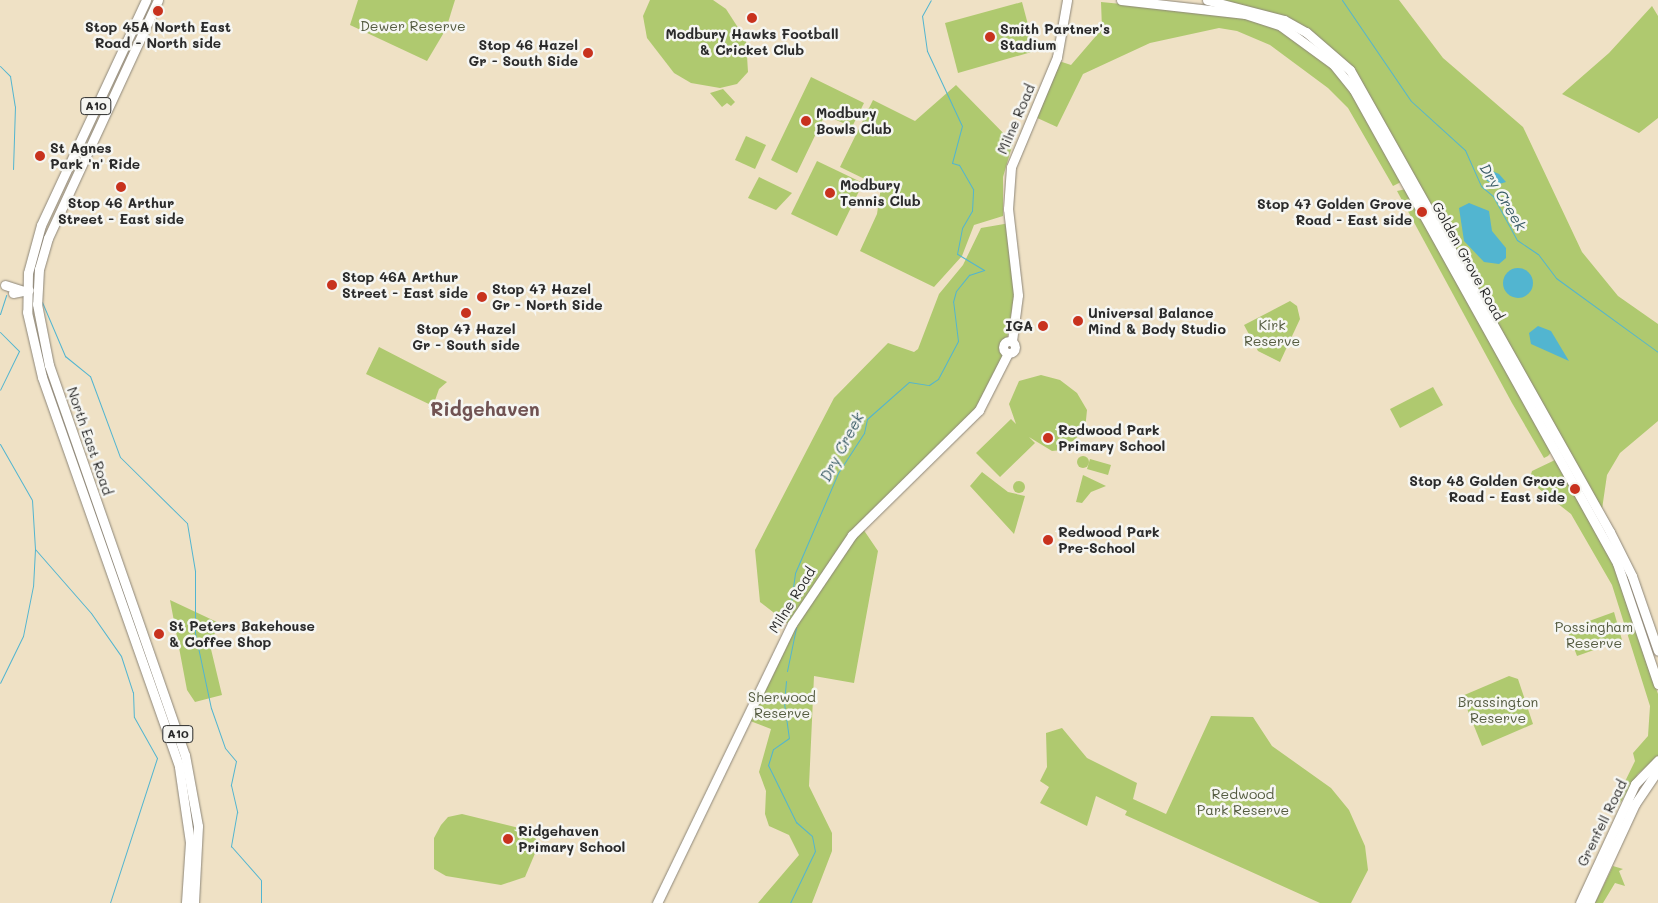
<!DOCTYPE html>
<html>
<head>
<meta charset="utf-8">
<style>
  body { margin:0 }
  #map { position:relative; width:1658px; height:903px; overflow:hidden; background:#efe1c5; font-family:Mali,sans-serif }
  div>[style] { position:absolute }
  .green>* { inset:0; background:#afc96f }
  .round { border-radius:50% }
  .water>* { inset:0; background:#52b5d0 }
  .stream>* { height:1px; margin:-0.5px; padding:0 0.5px; transform-origin:0.5px; border-radius:0.5px; background:#52b5d0 }
  .roads { filter:drop-shadow(0 0 1px #8d8678) drop-shadow(0 0 1px #8d8678) }
  .major>* { height:9px; margin:-4.5px; padding:0 4.5px; transform-origin:4.5px; border-radius:4.5px; background:#fff }
  .major>.ring { margin:-4.5px; padding:0; box-sizing:content-box; background:none; border:9px solid #fff; border-radius:50% }
  .dots>* { width:14px; height:14px; translate:-50% -50%; box-sizing:border-box; border:2px solid #f6f6f2; border-radius:50% }
  span { translate:-50% -50%; white-space:nowrap; text-align:center; line-height:1.15; -webkit-text-stroke:5px #f6f6f2; paint-order:stroke }
  .shield-label span { padding:1px 4px; background:#f6f6f2; border:1px solid; border-radius:4px; -webkit-text-stroke-width:0 }
  .shield-label { font-size:12px; color:#2b2b2b; font-weight:700 }
  .park-label { font-size:14px; color:#535a3f }
  .poi-label { font-size:14px; color:#2b2b2b; font-weight:700 }
  .left { translate:0 -50%; text-align:left }
  .right { translate:-100% -50%; text-align:right }
  .street-label { font-size:14px; color:#2b2b2b }
  .water-label { font-size:15px; color:#395b65; font-style:italic }
  .district-label { font-size:19px; color:#715353; font-weight:700 }
</style>
</head>
<body>
<div id="map">
  <div class="green">
    <i style="clip-path:polygon(358px 0,455px 0,446px 29px,427px 61px,350px 25px)"></i>
    <i style="clip-path:polygon(650px 0,713px 0,726px 9px,746px 40px,748px 72px,737px 84px,720px 88px,691px 83px,674px 73px,647px 38px,643px 16px)"></i>
    <i style="clip-path:polygon(1207px 0,1399px 0,1443px 58px,1523px 127px,1582px 252px,1618px 296px,1658px 324px,1658px 421px,1620px 453px,1607px 475px,1601px 516px,1350px 70px,1306px 32px)"></i>
    <i style="clip-path:polygon(1022px 2px,1035px 51px,958px 73px,945px 23px)"></i>
    <i style="clip-path:polygon(1101px 2px,1244px 16px,1288px 33px,1331px 66px,1353px 91px,1401px 182px,1393px 186px,1348px 108px,1328px 88px,1270px 45px,1237px 31px,1219px 28px,1150px 43px,1083px 74px,1057px 127px,1033px 116px,1059px 61px,1071px 65px,1102px 29px)"></i>
    <i style="clip-path:polygon(1652px 6px,1658px 16px,1658px 118px,1639px 133px,1562px 94px,1609px 53px)"></i>
    <i style="clip-path:polygon(811px 77px,864px 103px,852px 127px,825px 115px,797px 173px,771px 160px)"></i>
    <i style="clip-path:polygon(956px 85px,1013px 143px,1003px 177px,1003px 216px,974px 225px,962px 256px,934px 287px,860px 251px,877px 214px,881px 187px,840px 167px,873px 100px,915px 121px)"></i>
    <i style="clip-path:polygon(723px 89px,735px 102px,731px 106px,727px 103px,722px 107px,710px 93px)"></i>
    <i style="clip-path:polygon(746px 136px,766px 145px,755px 169px,735px 160px)"></i>
    <i style="clip-path:polygon(817px 161px,863px 183px,837px 236px,791px 214px)"></i>
    <i style="clip-path:polygon(759px 177px,792px 193px,776px 210px,748px 198px)"></i>
    <i style="clip-path:polygon(1406px 189px,1552px 451px,1548px 456px,1544px 458px,1512px 403px,1397px 191px)"></i>
    <i style="clip-path:polygon(1010px 223px,1017px 279px,1005px 351px,979px 410px,861px 526px,878px 551px,854px 683px,814px 676px,809px 786px,832px 833px,832px 851px,812px 903px,758px 903px,799px 855px,789px 835px,769px 826px,765px 814px,766px 791px,759px 772px,771px 729px,745px 719px,791px 626px,760px 602px,755px 550px,834px 398px,888px 343px,914px 352px,918px 349px,939px 294px,963px 265px,981px 228px)"></i>
    <i style="clip-path:polygon(1290px 301px,1297px 306px,1300px 319px,1280px 362px,1258px 351px,1244px 325px)"></i>
    <i style="clip-path:polygon(379px 347px,447px 382px,439px 389px,433px 406px,366px 374px)"></i>
    <i style="clip-path:polygon(1041px 375px,1060px 380px,1077px 393px,1087px 410px,1085px 430px,1063px 450px,1052px 451px,1029px 437px,1035px 443px,1000px 477px,976px 453px,1011px 419px,1016px 424px,1009px 404px,1019px 381px)"></i>
    <i style="clip-path:polygon(1433px 387px,1443px 405px,1400px 428px,1390px 409px)"></i>
    <i class="round" style="left:1077px;top:456px;width:12px;height:12px"></i>
    <i style="clip-path:polygon(1090px 459px,1111px 465px,1108px 475px,1087px 469px)"></i>
    <i style="clip-path:polygon(1555px 460px,1614px 564px,1658px 694px,1658px 756px,1638px 774px,1619px 805px,1614px 804px,1635px 761px,1633px 753px,1648px 736px,1650px 706px,1612px 585px,1571px 514px,1529px 481px,1532px 471px)"></i>
    <i style="clip-path:polygon(982px 472px,1008px 492px,1025px 496px,1014px 534px,970px 486px)"></i>
    <i style="clip-path:polygon(1083px 475px,1106px 486px,1091px 492px,1082px 503px,1076px 502px)"></i>
    <i class="round" style="left:1013px;top:481px;width:12px;height:12px"></i>
    <i style="clip-path:polygon(170px 600px,219px 623px,210px 645px,222px 695px,195px 702px,187px 690px)"></i>
    <i style="clip-path:polygon(1614px 612px,1622px 640px,1577px 656px,1567px 629px)"></i>
    <i style="clip-path:polygon(1509px 676px,1518px 679px,1533px 724px,1482px 746px,1462px 696px)"></i>
    <i style="clip-path:polygon(1211px 716px,1253px 717px,1272px 746px,1331px 788px,1349px 810px,1365px 846px,1368px 870px,1351px 903px,1320px 903px,1125px 815px,1127px 811px,1096px 796px,1087px 826px,1040px 803px,1049px 787px,1040px 781px,1047px 767px,1046px 733px,1062px 728px,1087px 758px,1137px 783px,1133px 799px,1166px 814px)"></i>
    <i style="clip-path:polygon(462px 814px,531px 831px,539px 844px,525px 877px,501px 885px,446px 876px,434px 869px,434px 838px,441px 825px,448px 817px)"></i>
    <i style="clip-path:polygon(1613px 866px,1623px 869px,1619px 871px,1625px 886px,1615px 883px,1603px 903px,1595px 903px)"></i>
  </div>
  <div class="water">
    <i style="clip-path:polygon(1490px 170px,1499px 174px,1506px 182px,1496px 185px,1487px 181px,1484px 174px)"></i>
    <i style="clip-path:polygon(1469px 203px,1489px 211px,1492px 231px,1506px 248px,1506px 258px,1499px 264px,1484px 262px,1464px 241px,1459px 208px)"></i>
    <i class="round" style="left:1503px;top:268px;width:30px;height:30px"></i>
    <i style="clip-path:polygon(1538px 326px,1551px 331px,1569px 361px,1531px 344px,1529px 333px)"></i>
  </div>
  <div class="stream">
    <i style="left:1342px;top:0;width:122px;rotate:55.7deg"></i>
    <i style="left:1411px;top:101px;width:73px;rotate:42.2deg"></i>
    <i style="left:1465px;top:150px;width:39px;rotate:66deg"></i>
    <i style="left:1481px;top:186px;width:16px;rotate:40deg"></i>
    <i style="left:1493px;top:196px;width:50px;rotate:61.4deg"></i>
    <i style="left:1517px;top:240px;width:25px;rotate:34deg"></i>
    <i style="left:1538px;top:254px;width:30px;rotate:53deg"></i>
    <i style="left:1556px;top:278px;width:126px;rotate:36deg"></i>
    <i style="left:0;top:66px;width:14px;rotate:45deg"></i>
    <i style="left:10px;top:76px;width:30px;rotate:81deg"></i>
    <i style="left:15px;top:106px;width:63px;rotate:91.8deg"></i>
    <i style="left:42px;top:302px;width:59px;rotate:66.9deg"></i>
    <i style="left:65px;top:356px;width:32px;rotate:39deg"></i>
    <i style="left:90px;top:376px;width:86px;rotate:69.7deg"></i>
    <i style="left:120px;top:457px;width:94px;rotate:44.6deg"></i>
    <i style="left:187px;top:523px;width:49px;rotate:80.5deg"></i>
    <i style="left:195px;top:571px;width:62px;rotate:90deg"></i>
    <i style="left:195px;top:633px;width:77px;rotate:78deg"></i>
    <i style="left:211px;top:708px;width:42px;rotate:70.7deg"></i>
    <i style="left:225px;top:748px;width:17px;rotate:50deg"></i>
    <i style="left:236px;top:761px;width:25px;rotate:102deg"></i>
    <i style="left:231px;top:785px;width:28px;rotate:77deg"></i>
    <i style="left:237px;top:812px;width:35px;rotate:100deg"></i>
    <i style="left:231px;top:846px;width:45px;rotate:48.6deg"></i>
    <i style="left:261px;top:880px;width:23px;rotate:90deg"></i>
    <i style="left:0;top:314px;width:20px;rotate:-72deg"></i>
    <i style="left:0;top:332px;width:27px;rotate:45deg"></i>
    <i style="left:19px;top:351px;width:43px;rotate:116deg"></i>
    <i style="left:0;top:444px;width:64px;rotate:60.3deg"></i>
    <i style="left:32px;top:500px;width:49px;rotate:86.5deg"></i>
    <i style="left:35px;top:549px;width:37px;rotate:93deg"></i>
    <i style="left:33px;top:586px;width:51px;rotate:101.3deg"></i>
    <i style="left:23px;top:636px;width:52px;rotate:116.1deg"></i>
    <i style="left:35px;top:549px;width:85px;rotate:48.8deg"></i>
    <i style="left:91px;top:613px;width:52px;rotate:55.1deg"></i>
    <i style="left:121px;top:656px;width:38px;rotate:72deg"></i>
    <i style="left:133px;top:692px;width:25px;rotate:88deg"></i>
    <i style="left:134px;top:717px;width:47px;rotate:60.7deg"></i>
    <i style="left:157px;top:758px;width:152px;rotate:108deg"></i>
    <i style="left:789px;top:617px;width:44px;rotate:-82.2deg"></i>
    <i style="left:795px;top:573px;width:109px;rotate:-66.7deg"></i>
    <i style="left:838px;top:473px;width:48px;rotate:-57deg"></i>
    <i style="left:864px;top:433px;width:14px;rotate:-78deg"></i>
    <i style="left:867px;top:419px;width:56px;rotate:-41.4deg"></i>
    <i style="left:909px;top:382px;width:20px;rotate:9deg"></i>
    <i style="left:929px;top:385px;width:11px;rotate:-34deg"></i>
    <i style="left:938px;top:379px;width:43px;rotate:-62.2deg"></i>
    <i style="left:958px;top:341px;width:39px;rotate:-97deg"></i>
    <i style="left:953px;top:302px;width:11px;rotate:-75deg"></i>
    <i style="left:956px;top:291px;width:21px;rotate:-51deg"></i>
    <i style="left:969px;top:275px;width:16px;rotate:-18deg"></i>
    <i style="left:984px;top:270px;width:31px;rotate:-149deg"></i>
    <i style="left:957px;top:254px;width:26px;rotate:-79deg"></i>
    <i style="left:962px;top:228px;width:20px;rotate:-60deg"></i>
    <i style="left:972px;top:211px;width:22px;rotate:-87deg"></i>
    <i style="left:973px;top:189px;width:28px;rotate:-120deg"></i>
    <i style="left:959px;top:165px;width:7px;rotate:-164deg"></i>
    <i style="left:952px;top:163px;width:38px;rotate:-75deg"></i>
    <i style="left:962px;top:126px;width:83px;rotate:-115deg"></i>
    <i style="left:927px;top:51px;width:35px;rotate:-98deg"></i>
    <i style="left:922px;top:16px;width:18px;rotate:-61deg"></i>
    <i style="left:787px;top:671px;width:44px;rotate:-78.2deg"></i>
    <i style="left:786px;top:681px;width:22px;rotate:95deg"></i>
    <i style="left:784px;top:703px;width:35px;rotate:82deg"></i>
    <i style="left:789px;top:738px;width:19px;rotate:145deg"></i>
    <i style="left:773px;top:749px;width:17px;rotate:107deg"></i>
    <i style="left:768px;top:765px;width:64px;rotate:63.8deg"></i>
    <i style="left:796px;top:822px;width:21px;rotate:41deg"></i>
    <i style="left:812px;top:836px;width:15px;rotate:79deg"></i>
    <i style="left:815px;top:851px;width:58px;rotate:115.7deg"></i>
  </div>
  <div class="roads">
    <div class="major">
      <i style="left:146px;top:0;width:248px;rotate:115deg"></i>
      <i style="left:41px;top:225px;width:50px;rotate:105.2deg"></i>
      <i style="left:28px;top:273px;width:39px;rotate:91deg"></i>
      <i style="left:27px;top:312px;width:67px;rotate:77deg"></i>
      <i style="left:42px;top:377px;width:413px;rotate:70.6deg"></i>
      <i style="left:179px;top:767px;width:76px;rotate:81.7deg"></i>
      <i style="left:190px;top:842px;width:61px;rotate:93.8deg"></i>
      <i style="left:158px;top:0;width:262px;rotate:114.8deg"></i>
      <i style="left:48px;top:238px;width:32px;rotate:106deg"></i>
      <i style="left:39px;top:269px;width:35px;rotate:93deg"></i>
      <i style="left:37px;top:304px;width:62px;rotate:78.9deg"></i>
      <i style="left:49px;top:365px;width:413px;rotate:70.8deg"></i>
      <i style="left:185px;top:755px;width:72px;rotate:79.6deg"></i>
      <i style="left:198px;top:826px;width:77px;rotate:93deg"></i>
      <i style="left:1121px;top:0;width:125px;rotate:6.4deg"></i>
      <i style="left:1245px;top:14px;width:38px;rotate:18deg"></i>
      <i style="left:1281px;top:26px;width:64px;rotate:36.2deg"></i>
      <i style="left:1333px;top:64px;width:33px;rotate:51deg"></i>
      <i style="left:1354px;top:90px;width:541px;rotate:60.92deg"></i>
      <i style="left:1617px;top:563px;width:128px;rotate:71.3deg"></i>
      <i style="left:1207px;top:0;width:80px;rotate:14.6deg"></i>
      <i style="left:1284px;top:20px;width:25px;rotate:29deg"></i>
      <i style="left:1306px;top:32px;width:58px;rotate:40.8deg"></i>
      <i style="left:1350px;top:70px;width:530px;rotate:60.63deg"></i>
      <i style="left:1610px;top:532px;width:49px;rotate:63.4deg"></i>
      <i style="left:1632px;top:576px;width:79px;rotate:70.9deg"></i>
      <i style="left:5px;top:285px;width:19px;rotate:18deg"></i>
      <i style="left:13px;top:293px;width:16px;rotate:-11deg"></i>
      <i class="ring" style="left:1003px;top:341px;width:3px;height:3px"></i>
      <i style="left:1012px;top:341px;width:46px;rotate:-82.6deg"></i>
      <i style="left:1018px;top:295px;width:87px;rotate:-96.6deg"></i>
      <i style="left:1008px;top:209px;width:42px;rotate:-85.9deg"></i>
      <i style="left:1011px;top:167px;width:119px;rotate:-67.3deg"></i>
      <i style="left:1057px;top:57px;width:58px;rotate:-80deg"></i>
      <i style="left:657px;top:903px;width:310px;rotate:-64.2deg"></i>
      <i style="left:792px;top:624px;width:107px;rotate:-56deg"></i>
      <i style="left:852px;top:535px;width:178px;rotate:-44.5deg"></i>
      <i style="left:979px;top:410px;width:64px;rotate:-63deg"></i>
      <i style="left:1580px;top:903px;width:131px;rotate:-65.2deg"></i>
      <i style="left:1635px;top:784px;width:33px;rotate:-46deg"></i>
      <i style="left:1589px;top:903px;width:109px;rotate:-65.1deg"></i>
      <i style="left:1635px;top:804px;width:41px;rotate:-55.9deg"></i>
    </div>
  </div>
  <div class="dots">
    <i style="left:158px;top:11px;background:#c8321e"></i>
    <i style="left:752px;top:18px;background:#c8321e"></i>
    <i style="left:990px;top:37px;background:#c8321e"></i>
    <i style="left:588px;top:53px;background:#c8321e"></i>
    <i style="left:806px;top:121px;background:#c8321e"></i>
    <i style="left:40px;top:156px;background:#c8321e"></i>
    <i style="left:121px;top:187px;background:#c8321e"></i>
    <i style="left:830px;top:193px;background:#c8321e"></i>
    <i style="left:1422px;top:212px;background:#c8321e"></i>
    <i style="left:332px;top:285px;background:#c8321e"></i>
    <i style="left:482px;top:297px;background:#c8321e"></i>
    <i style="left:466px;top:313px;background:#c8321e"></i>
    <i style="left:1078px;top:321px;background:#c8321e"></i>
    <i style="left:1043px;top:326px;background:#c8321e"></i>
    <i style="left:1048px;top:438px;background:#c8321e"></i>
    <i style="left:1575px;top:489px;background:#c8321e"></i>
    <i style="left:1048px;top:540px;background:#c8321e"></i>
    <i style="left:159px;top:634px;background:#c8321e"></i>
    <i style="left:508px;top:839px;background:#c8321e"></i>
  </div>
  <div class="shield-label">
    <span style="left:96px;top:106px">A10</span>
    <span style="left:178px;top:734px">A10</span>
  </div>
  <div class="park-label">
    <span style="left:413px;top:26px">Dewer Reserve</span>
    <span style="left:1272px;top:333px">Kirk<br>Reserve</span>
    <span style="left:1594px;top:635px">Possingham<br>Reserve</span>
    <span style="left:782px;top:705px">Sherwood<br>Reserve</span>
    <span style="left:1498px;top:710px">Brassington<br>Reserve</span>
    <span style="left:1243px;top:802px">Redwood<br>Park Reserve</span>
  </div>
  <div class="poi-label">
    <span style="left:158px;top:35px">Stop 45A North East<br>Road - North side</span>
    <span class="left" style="left:1000px;top:37px">Smith Partner's<br>Stadium</span>
    <span style="left:752px;top:42px">Modbury Hawks Football<br>&amp; Cricket Club</span>
    <span class="right" style="left:578px;top:53px">Stop 46 Hazel<br>Gr - South Side</span>
    <span class="left" style="left:816px;top:121px">Modbury<br>Bowls Club</span>
    <span class="left" style="left:50px;top:156px">St Agnes<br>Park 'n' Ride</span>
    <span class="left" style="left:840px;top:193px">Modbury<br>Tennis Club</span>
    <span style="left:121px;top:211px">Stop 46 Arthur<br>Street - East side</span>
    <span class="right" style="left:1412px;top:212px">Stop 47 Golden Grove<br>Road - East side</span>
    <span class="left" style="left:342px;top:285px">Stop 46A Arthur<br>Street - East side</span>
    <span class="left" style="left:492px;top:297px">Stop 47 Hazel<br>Gr - North Side</span>
    <span class="left" style="left:1088px;top:321px">Universal Balance<br>Mind &amp; Body Studio</span>
    <span class="right" style="left:1033px;top:326px">IGA</span>
    <span style="left:466px;top:337px">Stop 47 Hazel<br>Gr - South side</span>
    <span class="left" style="left:1058px;top:438px">Redwood Park<br>Primary School</span>
    <span class="right" style="left:1565px;top:489px">Stop 48 Golden Grove<br>Road - East side</span>
    <span class="left" style="left:1058px;top:540px">Redwood Park<br>Pre-School</span>
    <span class="left" style="left:169px;top:634px">St Peters Bakehouse<br>&amp; Coffee Shop</span>
    <span class="left" style="left:518px;top:839px">Ridgehaven<br>Primary School</span>
  </div>
  <div class="street-label">
    <span style="left:1016px;top:119px;rotate:-67deg">Milne Road</span>
    <span style="left:1468px;top:261px;rotate:61deg">Golden Grove Road</span>
    <span style="left:90px;top:441px;rotate:71deg">North East Road</span>
    <span style="left:792px;top:600px;rotate:-58deg">Milne Road</span>
    <span style="left:1602px;top:823px;rotate:-64deg">Grenfell Road</span>
  </div>
  <div class="water-label">
    <span style="left:1503px;top:197px;rotate:59deg">Dry Creek</span>
    <span style="left:842px;top:447px;rotate:-62deg">Dry Creek</span>
  </div>
  <div class="district-label">
    <span style="left:485px;top:409px">Ridgehaven</span>
  </div>
</div>
</body>
</html>
